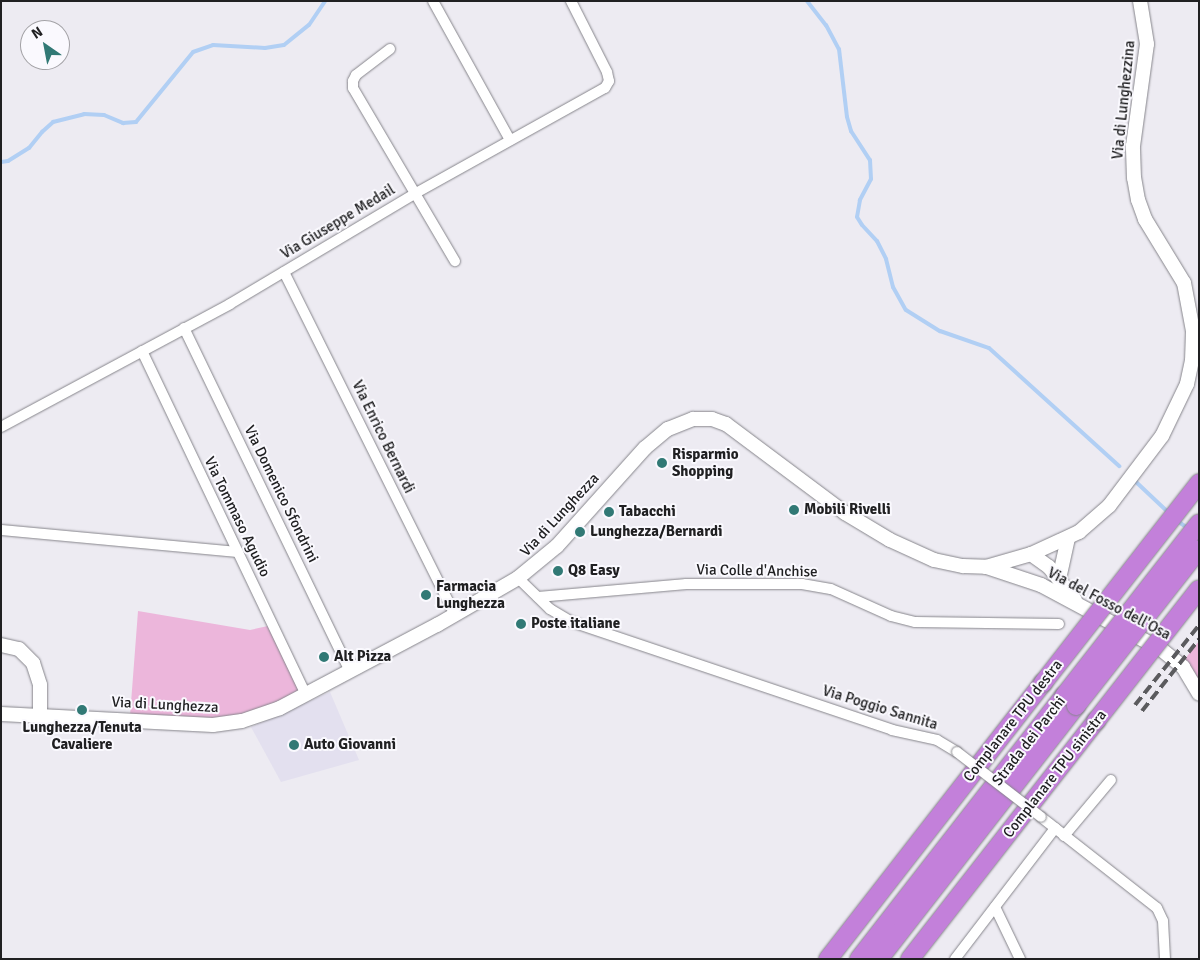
<!DOCTYPE html>
<html>
<head>
<meta charset="utf-8">
<style>
  body { margin:0 }
  #map { position:relative; width:1200px; height:960px; overflow:hidden; background:#edebf2; font-family:Signika,sans-serif }
  div>[style] { position:absolute }
  .built>* { inset:0; background:#e3e0ef }
  .green>* { inset:0; background:#ecb6db }
  .stream>* { height:4px; margin:-2px; padding:0 2px; transform-origin:2px; border-radius:2px; background:#b1cff4 }
  .roads { filter:drop-shadow(0 0 1px #86858b) drop-shadow(0 0 1px #86858b) }
  .street>* { height:10px; margin:-5px; padding:0 5px; transform-origin:5px; border-radius:5px; background:#fff }
  .secondary>* { height:14px; margin:-7px; padding:0 7px; transform-origin:7px; border-radius:7px; background:#fff }
  .highway>* { height:18px; margin:-9px; padding:0 9px; transform-origin:9px; border-radius:9px; background:#c380da }
  .rail>* { height:4px; margin-top:-2px; transform-origin:0; background:repeating-linear-gradient(90deg,#5b5b5e 0 10px,transparent 0 15px) }
  .bridges { filter:drop-shadow(0 0 1px #86858b) drop-shadow(0 0 1px #86858b) }
  .street-bridge>* { height:10px; margin:-5px; padding:0 5px; transform-origin:5px; border-radius:5px; background:#fff }
  .highway-bridge>* { height:18px; margin:-9px; padding:0 9px; transform-origin:9px; border-radius:9px; background:#c380da }
  .dots>* { width:14px; height:14px; translate:-50% -50%; box-sizing:border-box; border:2px solid #faf9fe; border-radius:50% }
  span { translate:-50% -50%; white-space:nowrap; text-align:center; line-height:1.15; -webkit-text-stroke:4px #faf9fe; paint-order:stroke }
  .street-label { font-size:15px; color:#202022 }
  .poi-label { font-size:15px; color:#202022; font-weight:700 }
  .left { translate:0 -50%; text-align:left }
  .frame { position:absolute; inset:0; border:2px solid #202022; pointer-events:none }
  .north { position:absolute; left:20px; top:20px; width:50px; height:50px; box-sizing:border-box; background:#faf9fe; border:1px solid #a3a2a6; border-radius:50%; rotate:327deg; font-size:14px; font-weight:700; line-height:20px; text-align:center; color:#202022 }
  .north::after { content:''; display:block; margin:auto; width:18px; height:22px; background:#317975; clip-path:polygon(50% 0,100% 100%,50% 72%,0 100%) }
</style>
</head>
<body>
<div id="map">
  <div class="built">
    <i style="clip-path:polygon(330px 692px,359px 760px,281px 782px,251px 727px)"></i>
  </div>
  <div class="green">
    <i style="clip-path:polygon(138px 611px,250px 630px,268px 626px,300px 692px,269px 707px,216px 721px,130px 716px)"></i>
    <i style="clip-path:polygon(1199px 641px,1199px 694px,1181px 664px)"></i>
  </div>
  <div class="stream">
    <i style="left:807px;top:1px;width:31px;rotate:52deg"></i>
    <i style="left:826px;top:25px;width:27px;rotate:62deg"></i>
    <i style="left:839px;top:49px;width:68px;rotate:83.3deg"></i>
    <i style="left:847px;top:117px;width:15px;rotate:74deg"></i>
    <i style="left:851px;top:131px;width:35px;rotate:57deg"></i>
    <i style="left:870px;top:160px;width:19px;rotate:87deg"></i>
    <i style="left:871px;top:179px;width:24px;rotate:118deg"></i>
    <i style="left:860px;top:200px;width:17px;rotate:100deg"></i>
    <i style="left:857px;top:217px;width:9px;rotate:58deg"></i>
    <i style="left:862px;top:225px;width:22px;rotate:47deg"></i>
    <i style="left:877px;top:241px;width:20px;rotate:63deg"></i>
    <i style="left:886px;top:259px;width:29px;rotate:76deg"></i>
    <i style="left:893px;top:287px;width:26px;rotate:61deg"></i>
    <i style="left:906px;top:310px;width:40px;rotate:32deg"></i>
    <i style="left:940px;top:331px;width:52px;rotate:19.1deg"></i>
    <i style="left:989px;top:348px;width:176px;rotate:42.2deg"></i>
    <i style="left:1px;top:162px;width:7px;rotate:-8deg"></i>
    <i style="left:8px;top:161px;width:25px;rotate:-32deg"></i>
    <i style="left:29px;top:148px;width:21px;rotate:-51deg"></i>
    <i style="left:42px;top:132px;width:15px;rotate:-42deg"></i>
    <i style="left:53px;top:122px;width:32px;rotate:-14deg"></i>
    <i style="left:84px;top:114px;width:20px;rotate:3deg"></i>
    <i style="left:104px;top:115px;width:21px;rotate:23deg"></i>
    <i style="left:123px;top:123px;width:13px;rotate:-4deg"></i>
    <i style="left:136px;top:122px;width:90px;rotate:-50.8deg"></i>
    <i style="left:193px;top:52px;width:21px;rotate:-19deg"></i>
    <i style="left:213px;top:45px;width:52px;rotate:3.3deg"></i>
    <i style="left:265px;top:48px;width:19px;rotate:-9deg"></i>
    <i style="left:284px;top:45px;width:32px;rotate:-39deg"></i>
    <i style="left:309px;top:25px;width:29px;rotate:-56deg"></i>
    <i style="left:1135px;top:481px;width:47px;rotate:43.3deg"></i>
    <i style="left:1176px;top:520px;width:16px;rotate:35deg"></i>
  </div>
  <div class="roads">
    <div class="street">
      <i style="left:433px;top:1px;width:159px;rotate:61deg"></i>
      <i style="left:390px;top:49px;width:43px;rotate:142.6deg"></i>
      <i style="left:356px;top:75px;width:7px;rotate:117deg"></i>
      <i style="left:353px;top:81px;width:7px;rotate:90deg"></i>
      <i style="left:353px;top:88px;width:201px;rotate:59.5deg"></i>
      <i style="left:284px;top:272px;width:383px;rotate:63.5deg"></i>
      <i style="left:184px;top:328px;width:382px;rotate:64.2deg"></i>
      <i style="left:142px;top:351px;width:381px;rotate:64.5deg"></i>
      <i style="left:1px;top:427px;width:260px;rotate:-28.2deg"></i>
      <i style="left:230px;top:304px;width:217px;rotate:-30.8deg"></i>
      <i style="left:416px;top:193px;width:216px;rotate:-29.1deg"></i>
      <i style="left:605px;top:88px;width:8px;rotate:-60deg"></i>
      <i style="left:609px;top:81px;width:9px;rotate:-103deg"></i>
      <i style="left:607px;top:72px;width:80px;rotate:-116.9deg"></i>
      <i style="left:1px;top:530px;width:238px;rotate:5.3deg"></i>
      <i style="left:518px;top:578px;width:45px;rotate:44.1deg"></i>
      <i style="left:550px;top:609px;width:26px;rotate:31deg"></i>
      <i style="left:572px;top:622px;width:338px;rotate:18.6deg"></i>
      <i style="left:892px;top:730px;width:46px;rotate:12.5deg"></i>
      <i style="left:937px;top:740px;width:23px;rotate:31deg"></i>
      <i style="left:538px;top:597px;width:149px;rotate:-5deg"></i>
      <i style="left:686px;top:584px;width:116px"></i>
      <i style="left:802px;top:584px;width:29px;rotate:10deg"></i>
      <i style="left:831px;top:589px;width:66px;rotate:24.2deg"></i>
      <i style="left:891px;top:616px;width:25px;rotate:14deg"></i>
      <i style="left:915px;top:622px;width:144px;rotate:0.8deg"></i>
      <i style="left:1041px;top:817px;width:147px;rotate:38.1deg"></i>
      <i style="left:1157px;top:908px;width:14px;rotate:65deg"></i>
      <i style="left:1163px;top:921px;width:38px;rotate:87deg"></i>
      <i style="left:1064px;top:836px;width:73px;rotate:-50deg"></i>
      <i style="left:995px;top:907px;width:58px;rotate:64.3deg"></i>
      <i style="left:955px;top:959px;width:165px;rotate:-52.6deg"></i>
    </div>
    <div class="secondary">
      <i style="left:1031px;top:554px;width:22px;rotate:36deg"></i>
      <i style="left:1049px;top:567px;width:42px;rotate:51.8deg"></i>
      <i style="left:987px;top:567px;width:57px;rotate:18.4deg"></i>
      <i style="left:1041px;top:585px;width:137px;rotate:28.2deg"></i>
      <i style="left:1162px;top:650px;width:27px;rotate:39deg"></i>
      <i style="left:1183px;top:667px;width:31px;rotate:59deg"></i>
      <i style="left:1059px;top:579px;width:42px;rotate:-77.6deg"></i>
      <i style="left:1px;top:645px;width:18px;rotate:13deg"></i>
      <i style="left:19px;top:649px;width:20px;rotate:45deg"></i>
      <i style="left:33px;top:663px;width:23px;rotate:72deg"></i>
      <i style="left:40px;top:685px;width:29px;rotate:90deg"></i>
      <i style="left:1px;top:714px;width:212px;rotate:3deg"></i>
      <i style="left:213px;top:725px;width:29px;rotate:-8deg"></i>
      <i style="left:242px;top:721px;width:40px;rotate:-18.9deg"></i>
      <i style="left:280px;top:708px;width:178px;rotate:-27.9deg"></i>
      <i style="left:437px;top:625px;width:94px;rotate:-30.1deg"></i>
      <i style="left:518px;top:578px;width:50px;rotate:-39.4deg"></i>
      <i style="left:557px;top:546px;width:132px;rotate:-48.1deg"></i>
      <i style="left:645px;top:448px;width:30px;rotate:-40deg"></i>
      <i style="left:668px;top:429px;width:27px;rotate:-22deg"></i>
      <i style="left:693px;top:419px;width:19px"></i>
      <i style="left:712px;top:419px;width:15px;rotate:20deg"></i>
      <i style="left:726px;top:424px;width:149px;rotate:36.8deg"></i>
      <i style="left:845px;top:513px;width:52px;rotate:31deg"></i>
      <i style="left:890px;top:540px;width:48px;rotate:24.4deg"></i>
      <i style="left:934px;top:560px;width:30px;rotate:12deg"></i>
      <i style="left:963px;top:566px;width:23px;rotate:2deg"></i>
      <i style="left:986px;top:567px;width:47px;rotate:-16.1deg"></i>
      <i style="left:1031px;top:554px;width:53px;rotate:-24.6deg"></i>
      <i style="left:1079px;top:532px;width:40px;rotate:-41deg"></i>
      <i style="left:1109px;top:506px;width:88px;rotate:-52.9deg"></i>
      <i style="left:1162px;top:436px;width:58px;rotate:-64.3deg"></i>
      <i style="left:1187px;top:384px;width:24px;rotate:-78deg"></i>
      <i style="left:1192px;top:361px;width:30px;rotate:-88deg"></i>
      <i style="left:1193px;top:331px;width:49px;rotate:-100.6deg"></i>
      <i style="left:1184px;top:283px;width:75px;rotate:-121.4deg"></i>
      <i style="left:1145px;top:219px;width:20px;rotate:-110deg"></i>
      <i style="left:1138px;top:200px;width:22px;rotate:-100deg"></i>
      <i style="left:1134px;top:178px;width:32px;rotate:-92deg"></i>
      <i style="left:1133px;top:146px;width:103px;rotate:-82.2deg"></i>
      <i style="left:1147px;top:44px;width:44px;rotate:-99.2deg"></i>
    </div>
    <div class="highway">
      <i style="left:828px;top:959px;width:350px;rotate:-52.1deg"></i>
      <i style="left:859px;top:959px;width:333px;rotate:-52.1deg"></i>
      <i style="left:879px;top:959px;width:321px;rotate:-52.1deg"></i>
      <i style="left:910px;top:959px;width:302px;rotate:-52deg"></i>
    </div>
  </div>
  <div class="rail">
    <i style="left:1135px;top:705px;width:102px;rotate:-51.3deg"></i>
    <i style="left:1142px;top:711px;width:92px;rotate:-51.6deg"></i>
  </div>
  <div class="bridges">
    <div class="street-bridge">
      <i style="left:957px;top:752px;width:106px;rotate:37.7deg"></i>
    </div>
    <div class="highway-bridge">
      <i style="left:1043px;top:683px;width:254px;rotate:-52deg"></i>
      <i style="left:1064px;top:696px;width:219px;rotate:-52deg"></i>
      <i style="left:1076px;top:706px;width:199px;rotate:-51.9deg"></i>
      <i style="left:1096px;top:721px;width:167px;rotate:-52deg"></i>
    </div>
  </div>
  <div class="dots">
    <i style="left:662px;top:463px;background:#317975"></i>
    <i style="left:794px;top:510px;background:#317975"></i>
    <i style="left:609px;top:512px;background:#317975"></i>
    <i style="left:580px;top:532px;background:#317975"></i>
    <i style="left:558px;top:571px;background:#317975"></i>
    <i style="left:426px;top:595px;background:#317975"></i>
    <i style="left:521px;top:624px;background:#317975"></i>
    <i style="left:324px;top:657px;background:#317975"></i>
    <i style="left:82px;top:710px;background:#317975"></i>
    <i style="left:294px;top:745px;background:#317975"></i>
  </div>
  <div class="street-label">
    <span style="left:1124px;top:100px;rotate:-84deg">Via di Lunghezzina</span>
    <span style="left:338px;top:222px;rotate:-31deg">Via Giuseppe Medail</span>
    <span style="left:383px;top:437px;rotate:64deg">Via Enrico Bernardi</span>
    <span style="left:281px;top:494px;rotate:64deg">Via Domenico Sfondrini</span>
    <span style="left:560px;top:515px;rotate:-47deg">Via di Lunghezza</span>
    <span style="left:237px;top:517px;rotate:64deg">Via Tommaso Agudio</span>
    <span style="left:757px;top:571px;rotate:1deg">Via Colle d'Anchise</span>
    <span style="left:1109px;top:604px;rotate:28deg">Via del Fosso dell'Osa</span>
    <span style="left:165px;top:705px;rotate:3deg">Via di Lunghezza</span>
    <span style="left:880px;top:708px;rotate:17deg">Via Poggio Sannita</span>
    <span style="left:1013px;top:721px;rotate:-52deg">Complanare TPU destra</span>
    <span style="left:1029px;top:741px;rotate:-52deg">Strada dei Parchi</span>
    <span style="left:1055px;top:774px;rotate:-52deg">Complanare TPU sinistra</span>
  </div>
  <div class="poi-label">
    <span class="left" style="left:672px;top:463px">Risparmio<br>Shopping</span>
    <span class="left" style="left:804px;top:510px">Mobili Rivelli</span>
    <span class="left" style="left:619px;top:512px">Tabacchi</span>
    <span class="left" style="left:590px;top:532px">Lunghezza/Bernardi</span>
    <span class="left" style="left:568px;top:571px">Q8 Easy</span>
    <span class="left" style="left:436px;top:595px">Farmacia<br>Lunghezza</span>
    <span class="left" style="left:531px;top:624px">Poste italiane</span>
    <span class="left" style="left:334px;top:657px">Alt Pizza</span>
    <span style="left:82px;top:736px">Lunghezza/Tenuta<br>Cavaliere</span>
    <span class="left" style="left:304px;top:745px">Auto Giovanni</span>
  </div>
  <div class="frame"></div>
  <div class="north">N</div>
</div>
</body>
</html>
